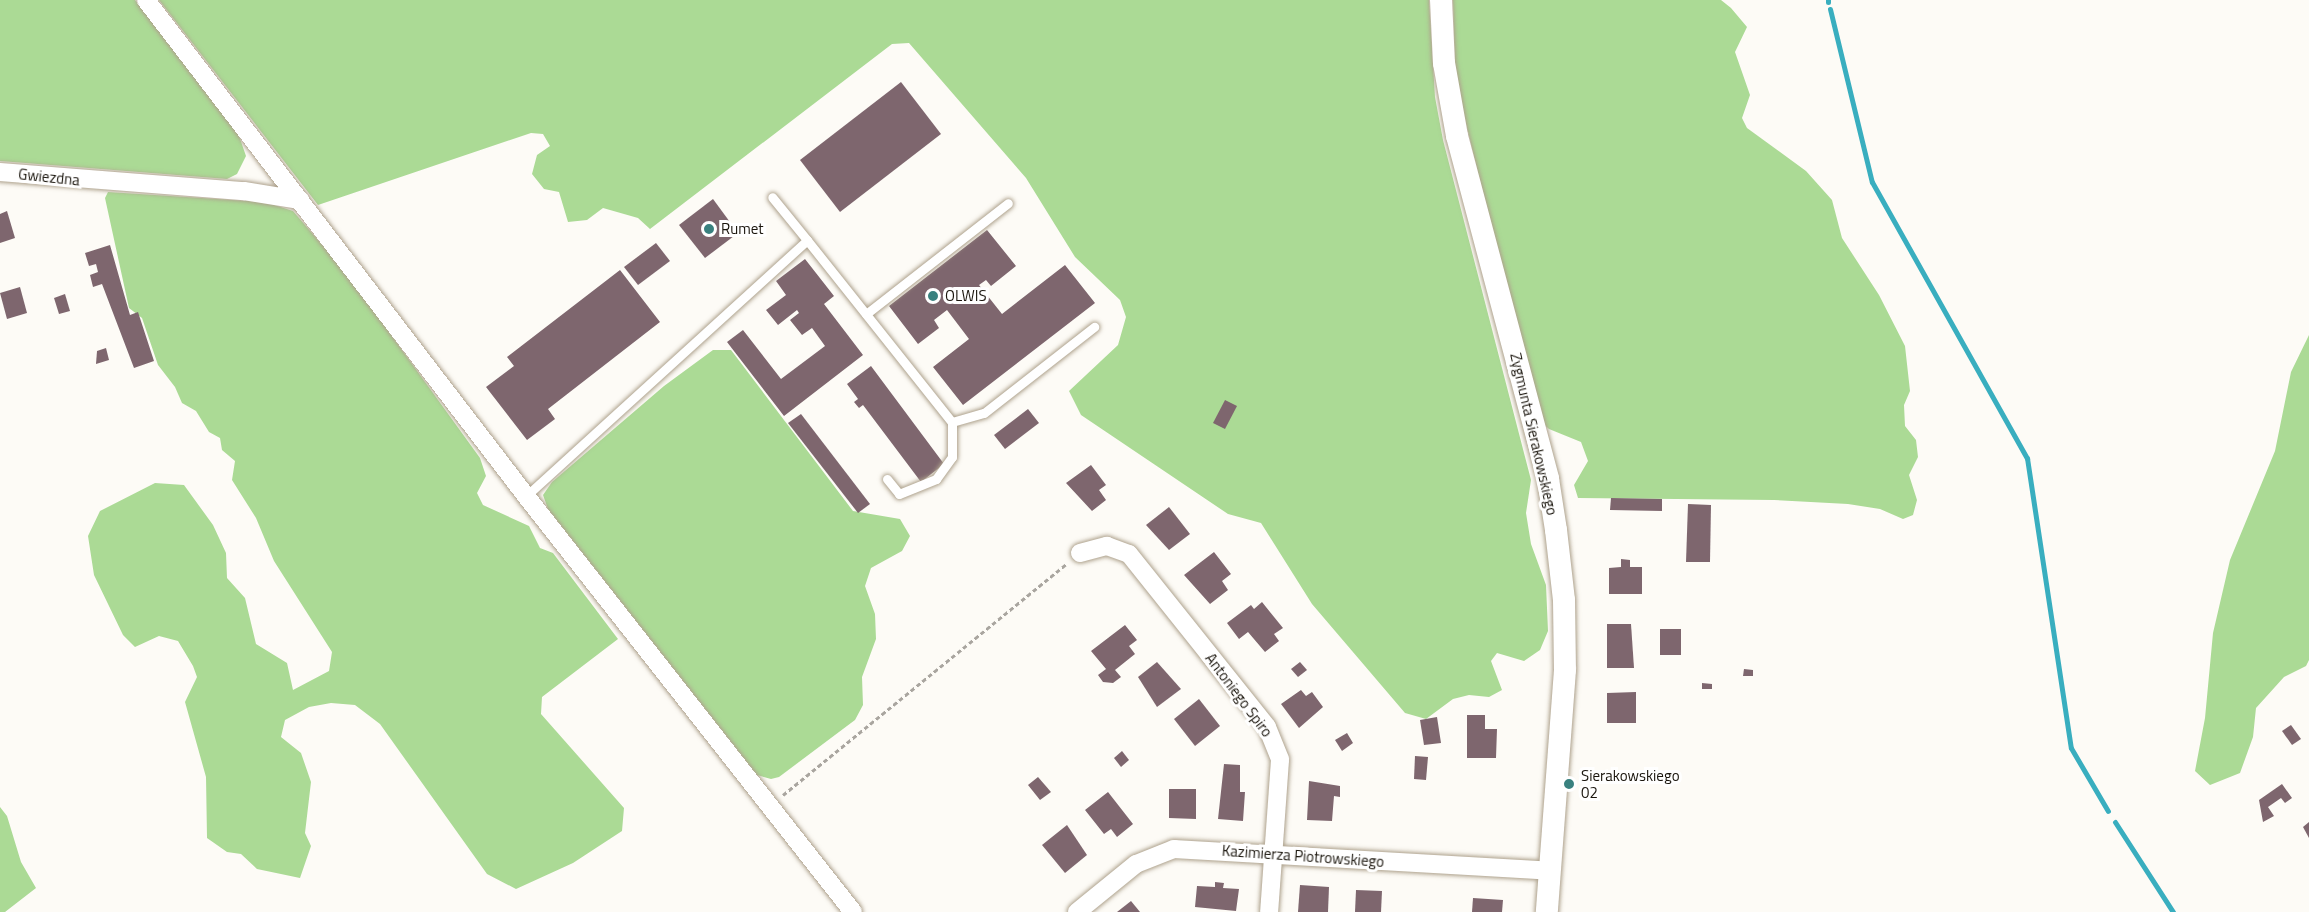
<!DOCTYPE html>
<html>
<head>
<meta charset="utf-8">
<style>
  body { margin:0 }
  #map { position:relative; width:2309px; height:912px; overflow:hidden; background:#fdfbf6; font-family:"Titillium Web",sans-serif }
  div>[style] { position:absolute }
  .green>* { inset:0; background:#abda95 }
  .stream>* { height:5px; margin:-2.5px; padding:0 2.5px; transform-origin:2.5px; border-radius:2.5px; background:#39aebf }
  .building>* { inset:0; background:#7e666e }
  .path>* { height:3px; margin-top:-1.5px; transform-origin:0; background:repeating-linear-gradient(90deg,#a9a59f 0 4.5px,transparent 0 7.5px) }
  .roads { filter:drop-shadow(0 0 2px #aea28d) drop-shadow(0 0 2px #aea28d) }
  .service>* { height:9px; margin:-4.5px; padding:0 4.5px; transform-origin:4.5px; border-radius:4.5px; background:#fff }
  .minor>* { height:18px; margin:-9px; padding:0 9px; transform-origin:9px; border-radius:9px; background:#fff }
  .tertiary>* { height:22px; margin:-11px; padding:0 11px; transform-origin:11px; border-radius:11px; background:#fff }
  .dots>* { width:16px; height:16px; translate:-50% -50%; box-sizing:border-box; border:3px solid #fff; border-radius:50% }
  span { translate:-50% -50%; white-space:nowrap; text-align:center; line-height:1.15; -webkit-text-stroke:6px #fff; paint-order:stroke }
  .street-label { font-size:15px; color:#1a150d }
  .poi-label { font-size:15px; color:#1a150d }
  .left { translate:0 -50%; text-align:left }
</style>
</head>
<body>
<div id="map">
  <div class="green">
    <i style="clip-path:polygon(0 0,135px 0,238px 133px,246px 156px,237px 174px,227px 179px,0 161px)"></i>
    <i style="clip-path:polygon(159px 0,1429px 0,1435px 97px,1443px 140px,1531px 480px,1526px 513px,1531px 544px,1546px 585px,1548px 631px,1540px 650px,1524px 661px,1497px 653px,1491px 661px,1502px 690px,1489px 697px,1469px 695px,1453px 699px,1426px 719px,1405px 713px,1312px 604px,1261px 523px,1228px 514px,1081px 415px,1069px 391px,1118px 345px,1126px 317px,1120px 300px,1075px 257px,1026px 178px,909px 43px,892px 44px,650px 229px,638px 218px,603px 208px,587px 220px,568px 222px,559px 192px,544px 189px,532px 174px,537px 155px,550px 146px,543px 134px,531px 133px,318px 205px)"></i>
    <i style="clip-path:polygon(1453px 0,1721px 0,1731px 8px,1747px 27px,1735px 52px,1750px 95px,1742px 118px,1747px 128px,1806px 171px,1832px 200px,1842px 238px,1879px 295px,1905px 346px,1910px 391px,1904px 405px,1905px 426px,1916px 440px,1918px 457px,1909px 475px,1917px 500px,1913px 515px,1903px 519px,1880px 509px,1848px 504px,1774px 500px,1578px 498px,1574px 485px,1588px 461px,1581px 442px,1549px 429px,1538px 419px,1463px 111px,1455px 65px)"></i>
    <i style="clip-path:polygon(108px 192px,265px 202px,293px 211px,347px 274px,480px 458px,486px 476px,477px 493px,483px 505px,529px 526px,540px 548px,553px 553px,618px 639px,542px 697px,541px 714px,624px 808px,622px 831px,573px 863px,516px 889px,487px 874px,380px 724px,355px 705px,331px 703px,309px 707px,285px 720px,281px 737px,301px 753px,311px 782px,305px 833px,311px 846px,300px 878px,257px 869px,241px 854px,227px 852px,207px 838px,206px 777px,185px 702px,197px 677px,193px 666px,178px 641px,159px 636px,135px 647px,123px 635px,94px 575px,88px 536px,100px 511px,155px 483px,184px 485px,213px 525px,226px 553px,227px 578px,245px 598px,256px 644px,287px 663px,293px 690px,329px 671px,332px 652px,274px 561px,256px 518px,232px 480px,235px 461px,222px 450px,220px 438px,209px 432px,196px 411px,182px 403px,175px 387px,158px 365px,142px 318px,129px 308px,105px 198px)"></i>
    <i style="clip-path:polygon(2309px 335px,2309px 660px,2306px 666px,2284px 677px,2256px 708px,2253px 737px,2240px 773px,2210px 785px,2195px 771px,2205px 718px,2213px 633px,2230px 560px,2275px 451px,2291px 372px)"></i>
    <i style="clip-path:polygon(713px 350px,731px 350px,853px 511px,900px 519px,910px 536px,902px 551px,871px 568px,865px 586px,875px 614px,876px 639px,862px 677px,863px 705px,855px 720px,779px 777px,771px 779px,757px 775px,548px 509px,543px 495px,552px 482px,664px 386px)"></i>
    <i style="clip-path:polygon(0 807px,7px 816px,21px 862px,36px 888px,5px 912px,0 912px)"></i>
  </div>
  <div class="stream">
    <i style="left:1828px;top:0;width:2px;rotate:90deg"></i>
    <i style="left:1830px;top:9px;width:178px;rotate:76.4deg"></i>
    <i style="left:1872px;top:182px;width:317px;rotate:60.7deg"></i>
    <i style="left:2027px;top:458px;width:293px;rotate:81.4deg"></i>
    <i style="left:2071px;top:748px;width:73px;rotate:59.6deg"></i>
    <i style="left:2115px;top:822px;width:107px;rotate:57.2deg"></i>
  </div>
  <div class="building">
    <i style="clip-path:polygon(901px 82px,941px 134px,840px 212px,800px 160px)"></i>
    <i style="clip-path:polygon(713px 199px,738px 233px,705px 258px,679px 225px)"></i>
    <i style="clip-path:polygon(7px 211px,15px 238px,0 243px,0 214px)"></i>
    <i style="clip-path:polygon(987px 230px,1016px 266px,991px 286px,986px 280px,979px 285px,1002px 314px,1065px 265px,1095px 303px,963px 405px,933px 367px,969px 339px,947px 310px,934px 320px,939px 328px,918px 344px,889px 306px)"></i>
    <i style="clip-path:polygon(656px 243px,670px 261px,638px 285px,624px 267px)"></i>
    <i style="clip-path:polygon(110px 245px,130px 315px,138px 312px,154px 361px,134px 368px,102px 284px,93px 287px,90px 275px,98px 272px,96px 264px,89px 266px,85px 253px)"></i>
    <i style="clip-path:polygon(805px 259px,834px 296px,824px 304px,863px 355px,784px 416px,727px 342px,743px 330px,781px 379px,825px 346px,812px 328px,802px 335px,790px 320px,799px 313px,797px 310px,778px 325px,766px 310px,786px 295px,776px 281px)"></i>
    <i style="clip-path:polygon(620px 270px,660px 322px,548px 409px,555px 419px,527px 440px,486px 387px,514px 366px,507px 357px)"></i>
    <i style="clip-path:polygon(20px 287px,27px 313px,7px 319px,0 293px)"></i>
    <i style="clip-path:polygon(65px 294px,70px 311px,59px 314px,54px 298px)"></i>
    <i style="clip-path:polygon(106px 348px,109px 360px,96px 364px,97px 351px)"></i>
    <i style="clip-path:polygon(871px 366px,944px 464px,921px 482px,863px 405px,859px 408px,854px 402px,858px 399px,847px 384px)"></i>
    <i style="clip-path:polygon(1225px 400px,1237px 406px,1225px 429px,1213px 423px)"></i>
    <i style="clip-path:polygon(1028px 409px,1039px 423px,1005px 449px,994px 435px)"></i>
    <i style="clip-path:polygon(801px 414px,870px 504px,858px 513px,788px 423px)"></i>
    <i style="clip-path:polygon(1091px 465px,1106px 485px,1099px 490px,1106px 500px,1092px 511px,1066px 483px)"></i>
    <i style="clip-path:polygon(1611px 498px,1662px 499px,1662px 511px,1610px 510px)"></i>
    <i style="clip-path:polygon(1688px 504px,1711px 505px,1710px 562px,1686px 562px)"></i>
    <i style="clip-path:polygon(1169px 507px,1190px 534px,1169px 550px,1146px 525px)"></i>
    <i style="clip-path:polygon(1214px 552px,1231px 574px,1222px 581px,1228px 590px,1210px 604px,1184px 575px)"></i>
    <i style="clip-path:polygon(1621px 559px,1630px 560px,1630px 567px,1642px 567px,1642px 594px,1609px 594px,1609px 568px,1621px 567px)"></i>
    <i style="clip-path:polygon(1262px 602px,1283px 628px,1274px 634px,1279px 641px,1265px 652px,1248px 632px,1239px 639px,1227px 623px,1251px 605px,1254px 609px)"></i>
    <i style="clip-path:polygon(1607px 624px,1631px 624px,1634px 668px,1607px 668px)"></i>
    <i style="clip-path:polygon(1125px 625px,1137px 640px,1129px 646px,1135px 654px,1115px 670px,1121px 677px,1113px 683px,1103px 682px,1098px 675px,1106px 669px,1091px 651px)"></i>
    <i style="clip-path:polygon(1660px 629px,1681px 629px,1681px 655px,1660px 655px)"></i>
    <i style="clip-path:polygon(1157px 662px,1181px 689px,1157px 707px,1138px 677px)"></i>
    <i style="clip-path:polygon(1300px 662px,1307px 670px,1298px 677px,1291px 669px)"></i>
    <i style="clip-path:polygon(1744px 669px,1753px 670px,1753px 676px,1743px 676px)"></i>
    <i style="clip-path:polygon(1702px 683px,1712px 684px,1712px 689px,1702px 689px)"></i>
    <i style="clip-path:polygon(1301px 690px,1306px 696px,1312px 692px,1323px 707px,1299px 728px,1281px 704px)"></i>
    <i style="clip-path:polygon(1636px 692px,1636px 723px,1607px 723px,1607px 693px)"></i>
    <i style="clip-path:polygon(1199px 699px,1220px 726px,1195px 746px,1174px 719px)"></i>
    <i style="clip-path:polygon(1467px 715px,1485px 715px,1485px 729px,1497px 729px,1496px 758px,1467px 758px)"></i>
    <i style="clip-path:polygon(1437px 717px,1441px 743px,1424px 745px,1420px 720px)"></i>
    <i style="clip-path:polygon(2291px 725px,2301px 739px,2292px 745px,2282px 731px)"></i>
    <i style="clip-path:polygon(1347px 733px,1353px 743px,1342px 751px,1335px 740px)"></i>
    <i style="clip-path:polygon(1122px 751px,1129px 760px,1121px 767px,1114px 758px)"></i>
    <i style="clip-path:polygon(1415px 756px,1428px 757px,1426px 780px,1414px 779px)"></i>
    <i style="clip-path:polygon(1224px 764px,1240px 765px,1240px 792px,1245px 792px,1243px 821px,1218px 819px)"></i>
    <i style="clip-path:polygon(1038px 777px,1051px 792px,1040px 800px,1028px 785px)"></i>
    <i style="clip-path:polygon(1309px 781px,1340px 786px,1340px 797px,1334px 796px,1332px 821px,1307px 820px)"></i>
    <i style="clip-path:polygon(2282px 784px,2292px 798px,2285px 803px,2281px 798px,2268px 807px,2274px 816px,2263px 822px,2259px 800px)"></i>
    <i style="clip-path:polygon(1169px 789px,1196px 789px,1196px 819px,1169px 818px)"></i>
    <i style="clip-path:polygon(1108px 792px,1133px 824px,1117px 837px,1111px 829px,1104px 834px,1085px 810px)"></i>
    <i style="clip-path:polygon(2309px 822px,2309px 838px,2303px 827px)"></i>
    <i style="clip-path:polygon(1067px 825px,1087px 855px,1065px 873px,1042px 845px)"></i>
    <i style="clip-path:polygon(1215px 882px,1224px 883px,1223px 888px,1239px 889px,1236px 911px,1195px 907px,1197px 886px,1215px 887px)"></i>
    <i style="clip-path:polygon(1300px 885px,1329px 887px,1328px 912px,1298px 912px)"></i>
    <i style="clip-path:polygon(1356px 890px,1382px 891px,1381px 912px,1355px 912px)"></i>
    <i style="clip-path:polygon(1473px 898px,1503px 900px,1502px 912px,1472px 912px)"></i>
    <i style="clip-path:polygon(1131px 901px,1140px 912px,1117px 912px)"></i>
  </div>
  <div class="path">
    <i style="left:783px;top:795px;width:365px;rotate:-39.2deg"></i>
  </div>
  <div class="roads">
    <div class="service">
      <i style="left:807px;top:240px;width:233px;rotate:51.5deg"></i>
      <i style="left:952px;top:422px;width:33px;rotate:-16deg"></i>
      <i style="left:984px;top:413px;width:140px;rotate:-38deg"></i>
      <i style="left:866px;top:314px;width:180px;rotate:-38deg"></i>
      <i style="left:887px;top:479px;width:19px;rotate:51deg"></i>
      <i style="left:899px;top:494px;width:40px;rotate:-22deg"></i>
      <i style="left:936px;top:479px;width:27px;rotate:-54deg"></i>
      <i style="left:952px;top:457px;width:35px;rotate:-90deg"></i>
      <i style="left:526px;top:496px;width:380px;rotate:-42.3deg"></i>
      <i style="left:807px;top:240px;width:55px;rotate:-129.1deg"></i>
    </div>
    <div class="minor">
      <i style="left:146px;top:0;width:625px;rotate:52.54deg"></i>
      <i style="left:526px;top:496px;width:529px;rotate:51.83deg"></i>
      <i style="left:0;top:172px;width:245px;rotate:4.5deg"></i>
      <i style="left:244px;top:191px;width:57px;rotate:9.1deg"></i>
      <i style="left:1080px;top:553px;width:28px;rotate:-15deg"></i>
      <i style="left:1107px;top:546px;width:23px;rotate:20deg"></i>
      <i style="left:1129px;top:554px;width:221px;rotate:51.4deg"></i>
      <i style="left:1267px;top:727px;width:35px;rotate:68deg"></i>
      <i style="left:1280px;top:760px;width:152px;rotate:94.1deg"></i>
      <i style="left:1077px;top:912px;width:76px;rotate:-39.1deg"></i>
      <i style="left:1136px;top:864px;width:41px;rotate:-21.5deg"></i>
      <i style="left:1174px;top:849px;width:377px;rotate:3.3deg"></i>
    </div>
    <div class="tertiary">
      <i style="left:1441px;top:0;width:63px;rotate:87.3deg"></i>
      <i style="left:1444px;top:63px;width:74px;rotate:79.9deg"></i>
      <i style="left:1457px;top:136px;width:355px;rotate:75.1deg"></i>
      <i style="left:1548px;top:479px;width:52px;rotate:81.1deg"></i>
      <i style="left:1556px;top:530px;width:70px;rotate:83.5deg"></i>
      <i style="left:1564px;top:600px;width:70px;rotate:89.2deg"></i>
      <i style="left:1565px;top:670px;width:243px;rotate:94.3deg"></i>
    </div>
  </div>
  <div class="dots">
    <i style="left:709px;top:229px;background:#39817f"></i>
    <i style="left:933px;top:296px;background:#39817f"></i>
    <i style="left:1569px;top:784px;background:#39817f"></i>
  </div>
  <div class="street-label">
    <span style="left:49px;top:177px;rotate:6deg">Gwiezdna</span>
    <span style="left:1534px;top:434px;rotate:77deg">Zygmunta Sierakowskiego</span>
    <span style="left:1239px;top:695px;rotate:53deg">Antoniego Spiro</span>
    <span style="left:1303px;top:856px;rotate:4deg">Kazimierza Piotrowskiego</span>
  </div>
  <div class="poi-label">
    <span class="left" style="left:721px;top:229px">Rumet</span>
    <span class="left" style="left:945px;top:296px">OLWIS</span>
    <span class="left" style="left:1581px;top:784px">Sierakowskiego<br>02</span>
  </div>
</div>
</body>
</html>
